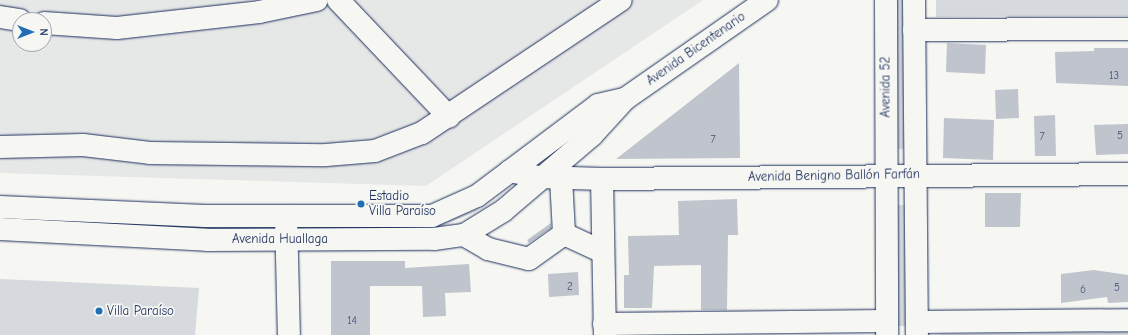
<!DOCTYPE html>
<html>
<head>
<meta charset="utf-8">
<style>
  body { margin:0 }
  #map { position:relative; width:1128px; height:335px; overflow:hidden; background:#f6f6f2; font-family:"Comic Neue",sans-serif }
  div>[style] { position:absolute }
  .built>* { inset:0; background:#e6e7e7 }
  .green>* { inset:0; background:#d6d9dd }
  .building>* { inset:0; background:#c0c4cd }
  .roads { filter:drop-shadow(0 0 1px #1b2f5e) drop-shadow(0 0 1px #1b2f5e) }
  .minor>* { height:22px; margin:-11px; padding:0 11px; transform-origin:11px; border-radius:11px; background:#f6f6f2 }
  .major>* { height:22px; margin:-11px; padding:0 11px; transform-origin:11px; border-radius:11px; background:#f6f6f2 }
  .dots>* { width:11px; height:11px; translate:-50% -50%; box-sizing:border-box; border:2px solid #f6f6f2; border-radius:50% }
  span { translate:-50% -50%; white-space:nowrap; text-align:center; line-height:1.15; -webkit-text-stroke:3.5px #f6f6f2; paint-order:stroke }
  .number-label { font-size:11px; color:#44547a }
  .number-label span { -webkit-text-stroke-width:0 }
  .street-label { font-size:13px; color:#1b2f5e }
  .poi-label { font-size:13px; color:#1b2f5e }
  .left { translate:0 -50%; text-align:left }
  .north { position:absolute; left:12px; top:12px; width:40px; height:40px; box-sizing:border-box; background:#f6f6f2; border:1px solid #9ea6b7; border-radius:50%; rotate:90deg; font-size:11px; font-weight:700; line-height:16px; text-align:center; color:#1b2f5e }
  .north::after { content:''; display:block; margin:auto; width:14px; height:18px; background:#1f6fb2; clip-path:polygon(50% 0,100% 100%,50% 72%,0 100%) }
</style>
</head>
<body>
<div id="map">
  <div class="built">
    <i style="clip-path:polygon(evenodd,0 0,703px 0,426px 186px,0 173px,0 0,20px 20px,44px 20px,44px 44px,20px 44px,20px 20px)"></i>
  </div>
  <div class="green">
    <i style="clip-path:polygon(895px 0,906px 0,905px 149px,894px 149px)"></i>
    <i style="clip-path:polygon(936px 0,1128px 0,1128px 16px,936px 17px)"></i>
    <i style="clip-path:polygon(504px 189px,475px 212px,434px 229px,325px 230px,325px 226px,433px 226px,474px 210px)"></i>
    <i style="clip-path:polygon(895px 205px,906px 205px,908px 326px,898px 326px)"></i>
    <i style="clip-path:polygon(0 216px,269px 224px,269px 227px,158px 228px,0 220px)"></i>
    <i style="clip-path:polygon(0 279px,199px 288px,195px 335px,0 335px)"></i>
    <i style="clip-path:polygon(1128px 332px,1128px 335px,940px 335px,940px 334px)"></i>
  </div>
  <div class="building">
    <i style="clip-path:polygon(947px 43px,986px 45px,985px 74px,946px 72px)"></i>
    <i style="clip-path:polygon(1094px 48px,1128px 48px,1128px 86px,1056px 83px,1055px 52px,1094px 51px)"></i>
    <i style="clip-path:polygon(739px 63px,740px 158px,616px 159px)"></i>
    <i style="clip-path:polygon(1018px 89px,1019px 118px,996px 119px,995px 90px)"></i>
    <i style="clip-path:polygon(1055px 115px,1056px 156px,1035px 156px,1034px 116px)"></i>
    <i style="clip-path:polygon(944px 118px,994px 120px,993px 160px,943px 158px)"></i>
    <i style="clip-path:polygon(1128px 124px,1128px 154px,1096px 155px,1094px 125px)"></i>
    <i style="clip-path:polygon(985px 193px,1021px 193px,1020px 227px,985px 227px)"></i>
    <i style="clip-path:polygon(737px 199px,738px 235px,728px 235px,727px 310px,701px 310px,701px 265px,654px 266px,652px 308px,624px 308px,624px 275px,629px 275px,628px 236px,679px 235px,678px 201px)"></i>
    <i style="clip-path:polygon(551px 223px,551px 228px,529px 243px,527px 240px)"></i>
    <i style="clip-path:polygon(331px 261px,405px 261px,405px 268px,469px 264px,471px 292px,445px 293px,446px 316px,423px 317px,422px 286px,370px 286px,370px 335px,331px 335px)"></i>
    <i style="clip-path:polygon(1094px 270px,1128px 275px,1128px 302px,1108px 303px,1107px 297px,1061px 303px,1061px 274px)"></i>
    <i style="clip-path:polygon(578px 272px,579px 295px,549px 297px,548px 274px)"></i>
  </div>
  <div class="roads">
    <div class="minor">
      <i style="left:338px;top:0;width:161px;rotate:46.5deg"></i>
      <i style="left:886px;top:0;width:335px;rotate:89.8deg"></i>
      <i style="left:914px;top:0;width:335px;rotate:89.5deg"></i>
      <i style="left:0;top:17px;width:20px;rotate:9deg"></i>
      <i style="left:44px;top:23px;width:73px;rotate:3.9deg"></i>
      <i style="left:117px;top:28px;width:143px;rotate:-6.4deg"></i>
      <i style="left:259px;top:12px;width:59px;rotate:-11.7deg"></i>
      <i style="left:914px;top:30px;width:214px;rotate:-0.3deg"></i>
      <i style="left:0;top:147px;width:83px;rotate:-1.4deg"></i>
      <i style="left:83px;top:145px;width:67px;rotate:6.8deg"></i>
      <i style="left:150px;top:153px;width:176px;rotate:0.7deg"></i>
      <i style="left:326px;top:155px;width:49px;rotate:-4.7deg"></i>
      <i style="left:375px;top:151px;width:50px;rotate:-21deg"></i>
      <i style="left:422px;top:133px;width:239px;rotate:-33.8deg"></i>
      <i style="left:510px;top:171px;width:30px;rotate:12deg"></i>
      <i style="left:539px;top:177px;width:63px;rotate:1.8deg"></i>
      <i style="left:602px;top:179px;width:526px;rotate:-0.54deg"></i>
      <i style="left:561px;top:178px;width:56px;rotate:86.9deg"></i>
      <i style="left:602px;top:179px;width:156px;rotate:88.9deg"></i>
      <i style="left:286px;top:216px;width:119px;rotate:88.6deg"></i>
      <i style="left:564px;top:234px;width:43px;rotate:24.8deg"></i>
      <i style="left:464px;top:235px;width:28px;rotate:30deg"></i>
      <i style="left:488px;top:249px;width:42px;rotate:13.7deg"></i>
      <i style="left:529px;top:259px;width:43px;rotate:-35.5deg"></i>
      <i style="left:917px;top:322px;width:211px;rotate:-0.5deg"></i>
      <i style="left:604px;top:324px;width:283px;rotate:-0.6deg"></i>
    </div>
    <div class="major">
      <i style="left:0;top:207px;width:205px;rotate:2.5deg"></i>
      <i style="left:205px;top:216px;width:227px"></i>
      <i style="left:432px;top:216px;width:49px;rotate:-24deg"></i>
      <i style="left:477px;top:196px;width:151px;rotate:-36.9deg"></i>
      <i style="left:598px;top:105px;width:28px;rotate:-13deg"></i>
      <i style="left:0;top:229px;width:207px;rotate:3deg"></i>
      <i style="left:207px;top:240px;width:227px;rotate:-0.3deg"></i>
      <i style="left:434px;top:239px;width:30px;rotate:-8deg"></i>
      <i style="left:464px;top:235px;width:46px;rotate:-31.6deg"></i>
      <i style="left:503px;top:211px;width:117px;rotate:-40.5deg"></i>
      <i style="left:592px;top:135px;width:49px;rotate:-47.5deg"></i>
      <i style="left:625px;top:99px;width:173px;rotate:-34.9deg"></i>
    </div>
  </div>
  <div class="dots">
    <i style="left:361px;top:204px;background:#1f6fb2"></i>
    <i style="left:99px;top:311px;background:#1f6fb2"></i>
  </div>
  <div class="number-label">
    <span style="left:1114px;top:76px">13</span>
    <span style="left:1120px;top:136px">5</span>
    <span style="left:1042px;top:137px">7</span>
    <span style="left:713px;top:140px">7</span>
    <span style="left:570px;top:287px">2</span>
    <span style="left:1117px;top:288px">5</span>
    <span style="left:1083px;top:290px">6</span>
    <span style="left:352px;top:321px">14</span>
  </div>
  <div class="street-label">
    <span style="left:696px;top:49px;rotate:-35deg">Avenida Bicentenario</span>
    <span style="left:886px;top:87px;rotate:-90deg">Avenida 52</span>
    <span style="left:834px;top:176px;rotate:-1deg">Avenida Benigno Ballón Farfán</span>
    <span style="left:280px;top:239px">Avenida Huallaga</span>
  </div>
  <div class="poi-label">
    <span class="left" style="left:369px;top:204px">Estadio<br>Villa Paraíso</span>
    <span class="left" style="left:107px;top:311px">Villa Paraíso</span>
  </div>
  <div class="north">N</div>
</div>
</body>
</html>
